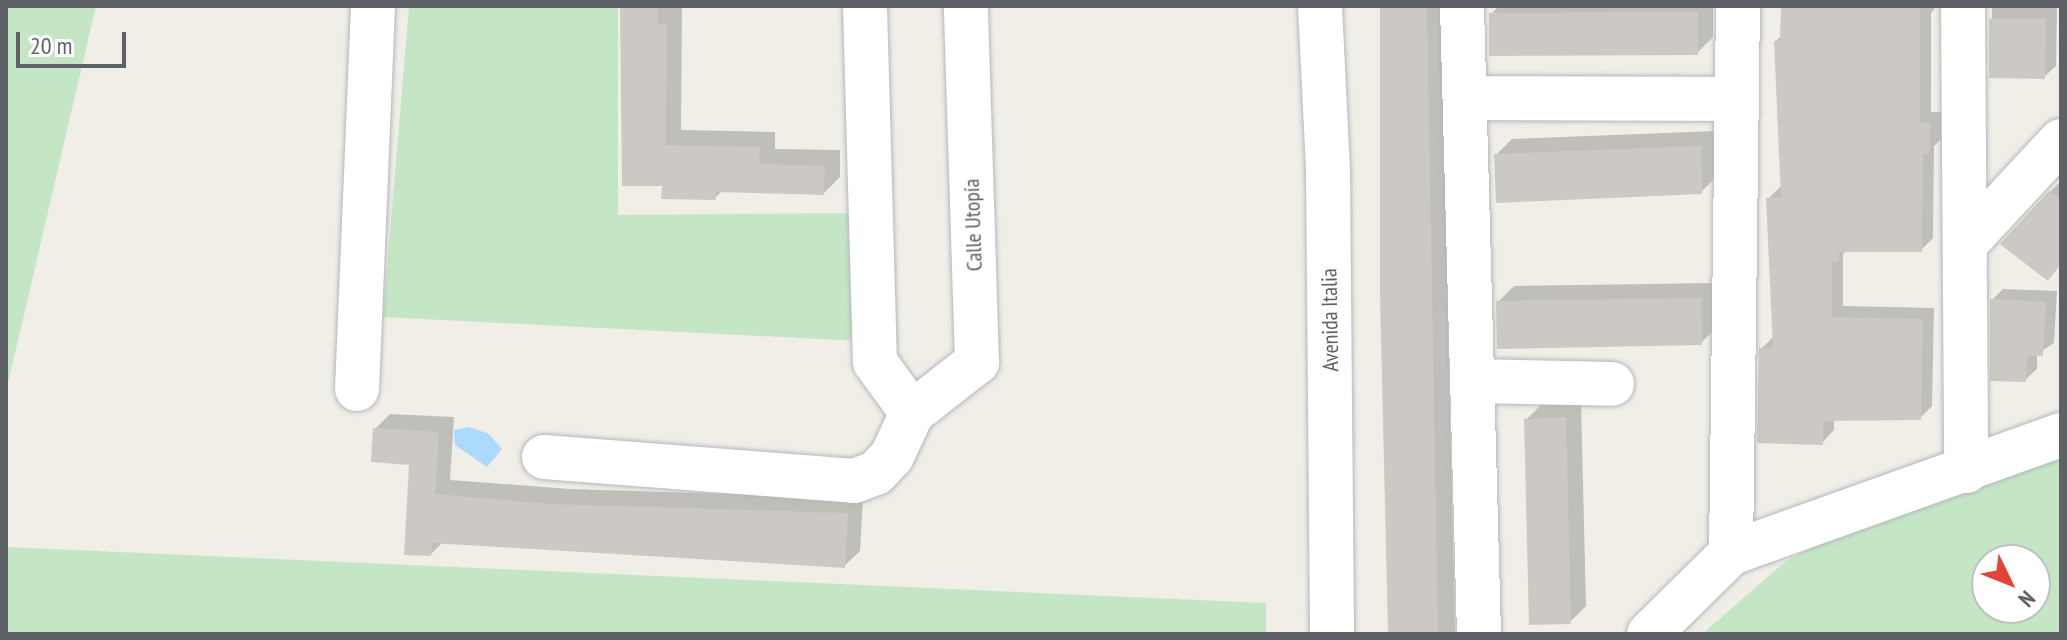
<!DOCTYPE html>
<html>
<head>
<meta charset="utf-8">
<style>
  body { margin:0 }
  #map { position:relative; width:2067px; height:640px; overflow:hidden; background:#f0eee7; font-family:"PT Sans Narrow",sans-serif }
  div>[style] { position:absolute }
  .green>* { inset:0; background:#c5e6c5 }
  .water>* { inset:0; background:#abdafc }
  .shadow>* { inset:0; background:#0003 }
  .building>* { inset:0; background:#ccc9c4 }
  .roads { filter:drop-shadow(0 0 2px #b4b7bb) drop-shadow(0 0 2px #b4b7bb) }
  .minor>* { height:44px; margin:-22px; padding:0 22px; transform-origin:22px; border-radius:22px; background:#fff }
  span { translate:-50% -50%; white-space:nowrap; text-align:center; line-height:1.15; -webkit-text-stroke:6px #fff; paint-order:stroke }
  .street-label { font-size:22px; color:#5e6267 }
  .frame { position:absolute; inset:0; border:8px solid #5e6267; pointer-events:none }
  .north { position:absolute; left:1971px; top:544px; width:80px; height:80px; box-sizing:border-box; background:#fff; border:2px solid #bfc0c2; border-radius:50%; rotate:133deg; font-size:22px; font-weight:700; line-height:32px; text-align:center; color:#5e6267 }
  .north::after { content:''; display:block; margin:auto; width:28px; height:36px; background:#e44339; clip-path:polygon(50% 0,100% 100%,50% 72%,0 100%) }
  .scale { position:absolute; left:16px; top:32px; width:110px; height:36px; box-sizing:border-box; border:4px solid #5e6267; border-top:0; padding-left:10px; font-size:24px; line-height:28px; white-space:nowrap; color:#5e6267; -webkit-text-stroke:6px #fff; paint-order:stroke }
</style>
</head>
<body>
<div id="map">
  <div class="green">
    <i style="clip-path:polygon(6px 6px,96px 6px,6px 392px)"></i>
    <i style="clip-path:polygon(409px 6px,618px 6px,618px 215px,858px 213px,860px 341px,383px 317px)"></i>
    <i style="clip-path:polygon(evenodd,2061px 421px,2061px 634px,1702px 634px,1786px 561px,2061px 421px,1987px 560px,2035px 560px,2035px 608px,1987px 608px,1987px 560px)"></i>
    <i style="clip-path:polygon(6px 547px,1266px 603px,1266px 634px,6px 634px)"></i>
  </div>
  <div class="water">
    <i style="clip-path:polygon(469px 427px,489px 434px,502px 449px,487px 467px,455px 445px,454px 430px)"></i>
  </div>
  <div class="shadow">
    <i style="clip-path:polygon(622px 6px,682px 6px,681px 130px,775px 132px,775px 149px,840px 150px,840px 177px,824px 193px,723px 190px,715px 198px,664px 184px)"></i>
    <i style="clip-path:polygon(1382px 6px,1441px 6px,1455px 634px,1390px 634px)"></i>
    <i style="clip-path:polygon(1499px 6px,1713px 6px,1713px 37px,1697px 53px,1491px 14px)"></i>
    <i style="clip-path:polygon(1781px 6px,1937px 6px,1931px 13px,1931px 112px,1941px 112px,1941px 139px,1934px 146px,1933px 238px,1921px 250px,1847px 250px,1843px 254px,1843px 306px,1934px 308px,1932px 406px,1920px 418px,1834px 419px,1834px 430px,1822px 443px,1761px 349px,1773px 337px,1769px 198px,1781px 186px,1776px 41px,1782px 35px)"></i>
    <i style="clip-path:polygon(1992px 6px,2057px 6px,2056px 66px,2044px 77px,1991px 76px)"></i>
    <i style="clip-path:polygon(1716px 131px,1717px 176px,1701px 192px,1496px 155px,1512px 139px)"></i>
    <i style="clip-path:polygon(2061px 181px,2061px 256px,2050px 192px)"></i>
    <i style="clip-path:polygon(1716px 283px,1717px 327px,1701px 343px,1498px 302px,1514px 286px)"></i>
    <i style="clip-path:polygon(2003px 289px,2057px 291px,2054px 343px,2037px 354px,2037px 369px,2025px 380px,1992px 300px)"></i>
    <i style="clip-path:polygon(1581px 402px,1586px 606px,1570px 622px,1526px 420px,1542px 404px)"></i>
    <i style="clip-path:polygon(390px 414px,454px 417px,450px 480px,570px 489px,863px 498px,860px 551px,844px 566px,443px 542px,431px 554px,412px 463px,375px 429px)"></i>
  </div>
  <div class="building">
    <i style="clip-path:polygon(620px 6px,658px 6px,658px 23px,667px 25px,666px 145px,760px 147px,759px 164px,825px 166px,824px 195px,716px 192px,716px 200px,661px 199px,662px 186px,622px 186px)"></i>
    <i style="clip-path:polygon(1380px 6px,1427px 6px,1438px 634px,1388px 634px,1380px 293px)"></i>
    <i style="clip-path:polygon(1781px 6px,1920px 6px,1920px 123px,1930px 123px,1930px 153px,1923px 155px,1922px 252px,1839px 252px,1839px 261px,1832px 261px,1832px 317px,1923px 319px,1921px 420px,1823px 421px,1823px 445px,1757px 443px,1759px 348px,1773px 348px,1766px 198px,1781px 197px,1774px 41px,1780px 40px)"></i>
    <i style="clip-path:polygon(1698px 12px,1698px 55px,1489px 56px,1489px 13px)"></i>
    <i style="clip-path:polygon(1989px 19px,2046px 19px,2045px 79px,1989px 78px)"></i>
    <i style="clip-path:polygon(1701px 146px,1702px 194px,1496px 203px,1494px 154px)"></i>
    <i style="clip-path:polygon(2049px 191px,2061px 200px,2061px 264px,2048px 281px,2000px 244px)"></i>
    <i style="clip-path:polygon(1701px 298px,1702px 345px,1497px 349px,1496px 301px)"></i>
    <i style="clip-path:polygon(1990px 299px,2046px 302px,2043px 356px,2027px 356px,2026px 382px,1990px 381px)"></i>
    <i style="clip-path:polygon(1566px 417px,1571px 624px,1529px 625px,1524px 419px)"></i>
    <i style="clip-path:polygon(373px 428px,439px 432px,435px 494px,553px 504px,848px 513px,845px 568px,432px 543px,431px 556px,404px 555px,409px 465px,371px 462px)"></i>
  </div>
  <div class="roads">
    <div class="minor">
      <i style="left:865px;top:6px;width:356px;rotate:88.4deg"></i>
      <i style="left:875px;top:362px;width:63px;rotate:54deg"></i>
      <i style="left:1320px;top:6px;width:165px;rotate:87.2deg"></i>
      <i style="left:1328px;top:171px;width:463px;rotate:89.5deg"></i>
      <i style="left:1462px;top:6px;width:628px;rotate:88.45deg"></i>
      <i style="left:1963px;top:6px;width:465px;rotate:89.6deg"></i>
      <i style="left:1465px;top:98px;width:272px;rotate:0.2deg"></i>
      <i style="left:1967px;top:242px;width:138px;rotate:-47.1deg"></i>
      <i style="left:1473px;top:381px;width:139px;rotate:1.2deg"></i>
      <i style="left:357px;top:389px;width:383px;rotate:-87.6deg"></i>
      <i style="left:544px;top:457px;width:311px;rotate:4.4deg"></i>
      <i style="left:854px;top:481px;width:23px;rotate:-20deg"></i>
      <i style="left:876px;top:473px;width:23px;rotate:-47deg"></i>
      <i style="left:892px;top:456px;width:47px;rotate:-65.1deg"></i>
      <i style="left:912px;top:413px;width:83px;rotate:-38.1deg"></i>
      <i style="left:977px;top:362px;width:356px;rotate:-91.8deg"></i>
      <i style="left:1731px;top:553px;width:350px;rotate:-19.7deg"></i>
      <i style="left:1649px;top:634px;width:115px;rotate:-44.6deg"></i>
      <i style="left:1731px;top:553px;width:547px;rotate:-89.27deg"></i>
    </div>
  </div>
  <div class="street-label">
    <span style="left:973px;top:225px;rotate:-92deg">Calle Utopía</span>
    <span style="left:1330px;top:320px;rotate:-91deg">Avenida Italia</span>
  </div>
  <div class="frame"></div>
  <div class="north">N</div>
  <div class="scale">20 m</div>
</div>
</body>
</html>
